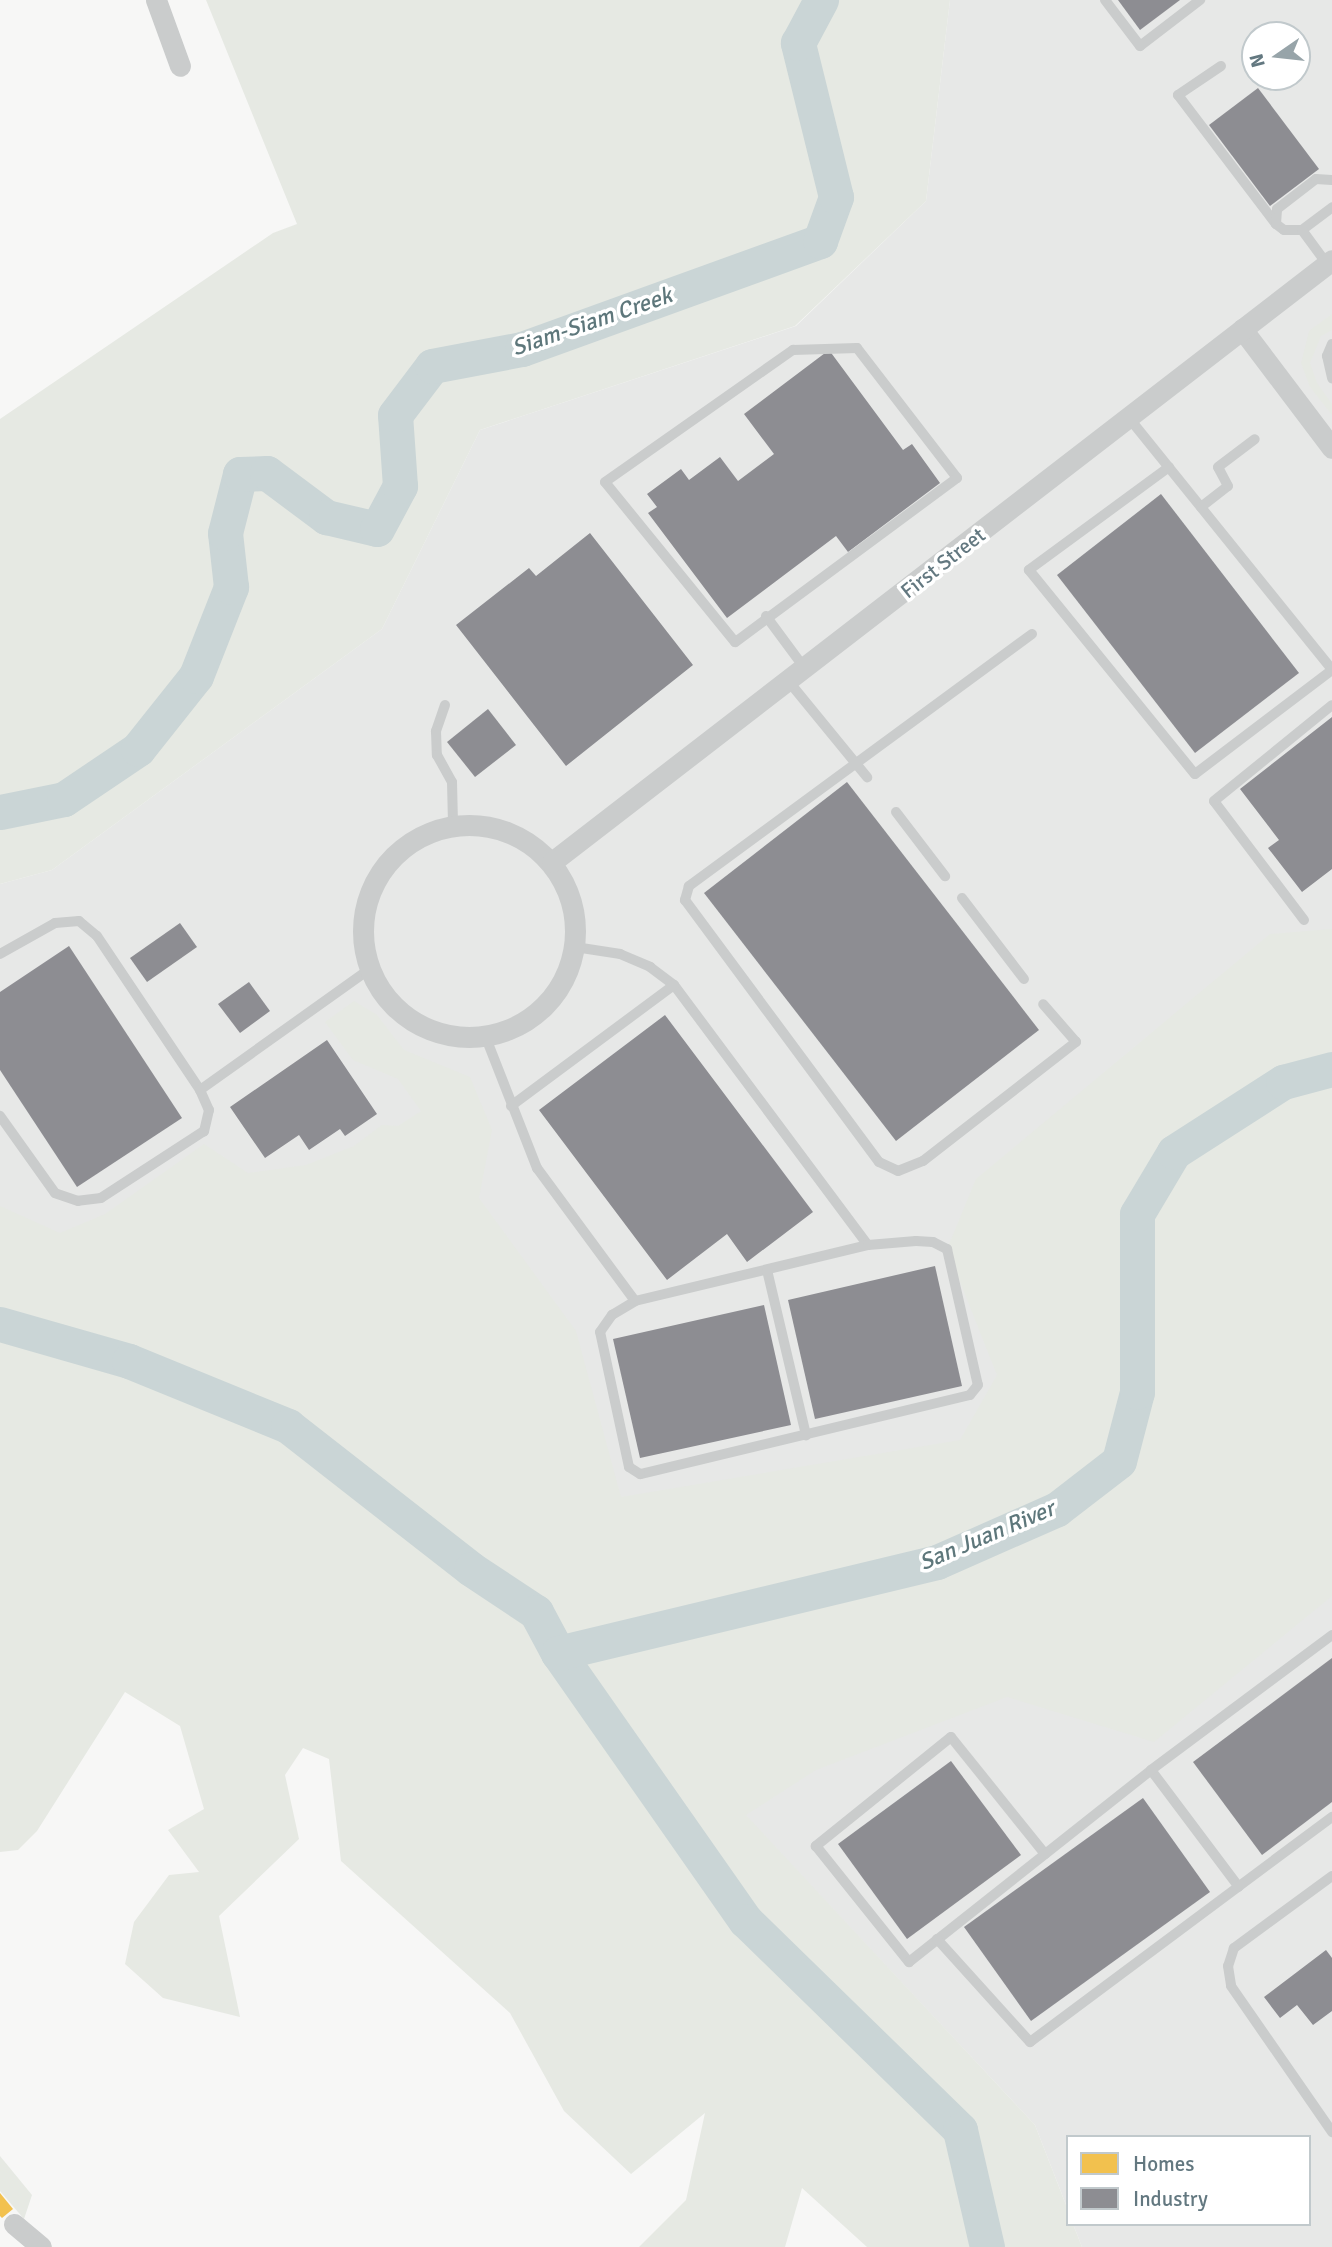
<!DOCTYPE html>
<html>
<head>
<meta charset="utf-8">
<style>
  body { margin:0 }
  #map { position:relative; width:1332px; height:2247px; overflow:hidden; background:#f7f7f6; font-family:Signika,sans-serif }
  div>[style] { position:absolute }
  .built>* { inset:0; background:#e7e8e7 }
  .green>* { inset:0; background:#e6e9e3 }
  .homes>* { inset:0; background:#f2c14e }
  .industry>* { inset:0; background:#8d8d92 }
  .river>* { height:35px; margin:-17.5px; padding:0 17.5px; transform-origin:17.5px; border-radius:17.5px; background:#cad5d6 }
  .lane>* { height:10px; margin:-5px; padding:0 5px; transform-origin:5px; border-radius:5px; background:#cacccc }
  .street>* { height:21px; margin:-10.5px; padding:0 10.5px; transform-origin:10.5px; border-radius:10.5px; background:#cacccc }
  .street>.ring { margin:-10.5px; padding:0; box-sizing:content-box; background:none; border:21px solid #cacccc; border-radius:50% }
  span { translate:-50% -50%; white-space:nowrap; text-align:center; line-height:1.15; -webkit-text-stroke:7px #fff; paint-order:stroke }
  .street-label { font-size:21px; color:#637880 }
  .water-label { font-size:23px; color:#5e777b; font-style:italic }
  .legend { position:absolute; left:1066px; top:2135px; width:245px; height:91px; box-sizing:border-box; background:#fff; border:2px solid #c1c9cc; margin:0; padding:9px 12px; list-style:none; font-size:21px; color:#637880 }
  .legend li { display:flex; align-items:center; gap:14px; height:35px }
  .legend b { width:35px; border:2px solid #c1c9cc }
  .north { position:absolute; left:1241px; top:21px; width:70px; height:70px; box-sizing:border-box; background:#fff; border:2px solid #c1c9cc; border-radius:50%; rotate:256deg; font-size:19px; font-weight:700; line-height:28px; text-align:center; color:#637880 }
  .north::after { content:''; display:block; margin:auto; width:24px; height:32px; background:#97a4a9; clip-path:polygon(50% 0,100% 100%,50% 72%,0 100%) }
</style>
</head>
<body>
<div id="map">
  <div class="built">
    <i style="clip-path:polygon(evenodd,950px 0,1332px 0,1332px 2247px,1082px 2247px,1073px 2224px,1309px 2224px,1309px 2137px,1068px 2137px,1068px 2210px,1035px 2125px,745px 1815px,0 1257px,0 884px,52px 870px,382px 629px,480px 430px,796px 326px,926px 201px,950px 0,1255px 35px,1297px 35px,1297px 77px,1255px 77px,1255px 35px)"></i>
  </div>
  <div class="green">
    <i style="clip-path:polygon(206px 0,950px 0,926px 201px,795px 326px,480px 430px,382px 629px,52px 870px,0 884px,0 419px,273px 233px,297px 224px)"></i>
    <i style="clip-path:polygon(1332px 314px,1332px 330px,1321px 336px,1310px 363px,1317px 383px,1332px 404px,1332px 415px,1310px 387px,1301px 363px,1309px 331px)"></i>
    <i style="clip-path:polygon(1332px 929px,1332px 1596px,1154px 1742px,1007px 1697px,816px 1770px,746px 1815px,1035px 2125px,1068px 2210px,1068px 2224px,1073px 2224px,1082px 2247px,867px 2247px,802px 2188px,785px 2247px,639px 2247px,686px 2200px,705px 2113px,631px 2174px,564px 2111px,510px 2013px,341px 1861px,329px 1759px,303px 1748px,285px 1775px,299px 1839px,219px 1916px,240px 2017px,163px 1998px,125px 1964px,134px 1922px,169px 1875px,199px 1872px,168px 1830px,204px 1809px,180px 1726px,125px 1692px,37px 1831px,18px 1850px,0 1852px,0 1206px,60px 1233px,105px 1214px,204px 1144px,248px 1173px,306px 1165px,354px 1146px,382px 1125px,398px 1126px,421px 1111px,398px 1079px,353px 1060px,325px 1022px,354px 1001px,377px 1015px,404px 1050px,470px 1077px,492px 1130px,479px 1198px,576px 1331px,621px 1497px,960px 1440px,997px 1375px,947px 1249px,976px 1179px,1270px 934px)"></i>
    <i style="clip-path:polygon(0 2156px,32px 2195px,24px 2219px,0 2191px)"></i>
  </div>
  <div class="homes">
    <i style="clip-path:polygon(0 2193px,13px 2209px,2px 2218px,0 2216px)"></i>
  </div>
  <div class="industry">
    <i style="clip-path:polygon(1118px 0,1180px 0,1140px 30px)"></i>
    <i style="clip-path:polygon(1258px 88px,1319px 169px,1270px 206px,1209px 125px)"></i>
    <i style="clip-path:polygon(829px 350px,903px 450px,912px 444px,940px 483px,848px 552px,836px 536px,727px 618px,648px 513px,657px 507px,647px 494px,681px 469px,689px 480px,720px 457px,738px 481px,774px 454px,744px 414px)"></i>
    <i style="clip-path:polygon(1161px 494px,1299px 673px,1195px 753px,1057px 575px)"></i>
    <i style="clip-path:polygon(590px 533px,693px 665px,566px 766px,456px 625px,529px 568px,536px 576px)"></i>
    <i style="clip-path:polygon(488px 709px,516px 745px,475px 777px,447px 742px)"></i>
    <i style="clip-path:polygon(1332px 717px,1332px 869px,1302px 892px,1268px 848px,1279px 840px,1240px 789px)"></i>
    <i style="clip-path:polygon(847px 782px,1039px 1030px,896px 1141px,704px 893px)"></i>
    <i style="clip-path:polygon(180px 923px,197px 947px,147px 982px,130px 958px)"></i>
    <i style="clip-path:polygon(69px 946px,182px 1118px,77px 1187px,0 1070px,0 992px)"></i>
    <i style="clip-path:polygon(249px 982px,270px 1011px,240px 1033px,218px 1004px)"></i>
    <i style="clip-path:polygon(665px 1015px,813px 1212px,747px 1262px,727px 1234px,667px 1280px,539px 1110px)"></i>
    <i style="clip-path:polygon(327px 1040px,377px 1114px,345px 1136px,340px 1129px,309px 1150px,299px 1135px,265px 1158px,230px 1107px)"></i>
    <i style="clip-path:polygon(935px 1266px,962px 1386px,815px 1419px,788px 1300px)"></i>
    <i style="clip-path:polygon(764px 1305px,791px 1425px,640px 1458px,613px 1339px)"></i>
    <i style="clip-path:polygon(1332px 1658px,1332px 1802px,1262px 1855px,1193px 1762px)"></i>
    <i style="clip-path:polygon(951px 1761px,1021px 1855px,907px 1939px,838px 1844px)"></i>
    <i style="clip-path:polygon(1143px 1798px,1210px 1892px,1031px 2021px,964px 1927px)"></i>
    <i style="clip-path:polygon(1326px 1950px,1332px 1958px,1332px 2011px,1313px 2025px,1297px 2005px,1280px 2018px,1264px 1997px)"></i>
  </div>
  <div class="river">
    <i style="left:0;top:812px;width:65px;rotate:-11.5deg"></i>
    <i style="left:64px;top:799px;width:89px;rotate:-34deg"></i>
    <i style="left:138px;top:749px;width:93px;rotate:-51.5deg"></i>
    <i style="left:196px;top:676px;width:96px;rotate:-68.5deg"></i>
    <i style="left:231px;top:587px;width:54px;rotate:-96.3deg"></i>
    <i style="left:225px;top:533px;width:61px;rotate:-75.7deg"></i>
    <i style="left:240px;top:474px;width:27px;rotate:-2deg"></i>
    <i style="left:267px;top:473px;width:74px;rotate:36.7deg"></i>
    <i style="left:326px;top:517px;width:52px;rotate:13.2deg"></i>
    <i style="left:377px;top:529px;width:49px;rotate:-61.9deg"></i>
    <i style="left:400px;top:486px;width:71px;rotate:-94deg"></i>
    <i style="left:395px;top:415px;width:61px;rotate:-52.9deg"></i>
    <i style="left:432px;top:366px;width:92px;rotate:-10.7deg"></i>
    <i style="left:522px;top:349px;width:317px;rotate:-19.9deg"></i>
    <i style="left:820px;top:241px;width:47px;rotate:-70deg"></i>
    <i style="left:836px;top:197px;width:159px;rotate:-103.9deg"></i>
    <i style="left:798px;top:43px;width:49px;rotate:-61.9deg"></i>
    <i style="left:0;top:1324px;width:134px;rotate:16deg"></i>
    <i style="left:129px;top:1361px;width:172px;rotate:22.2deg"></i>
    <i style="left:288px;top:1426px;width:232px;rotate:38deg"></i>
    <i style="left:471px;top:1569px;width:78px;rotate:33.5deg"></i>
    <i style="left:536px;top:1612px;width:47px;rotate:61.8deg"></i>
    <i style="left:558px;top:1653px;width:327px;rotate:55deg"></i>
    <i style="left:746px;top:1921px;width:299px;rotate:44.3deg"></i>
    <i style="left:960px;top:2130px;width:120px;rotate:77deg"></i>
    <i style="left:558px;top:1653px;width:390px;rotate:-13.5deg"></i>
    <i style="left:937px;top:1562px;width:131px;rotate:-23.8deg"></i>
    <i style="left:1057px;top:1509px;width:78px;rotate:-37.7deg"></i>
    <i style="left:1119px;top:1461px;width:71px;rotate:-75.4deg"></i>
    <i style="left:1137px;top:1392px;width:178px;rotate:-90deg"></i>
    <i style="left:1137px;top:1214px;width:72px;rotate:-59.2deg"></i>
    <i style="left:1174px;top:1152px;width:130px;rotate:-32.7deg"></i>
    <i style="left:1283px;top:1082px;width:51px;rotate:-14.9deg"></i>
  </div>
  <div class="lane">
    <i style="left:1105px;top:0;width:58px;rotate:52.7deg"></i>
    <i style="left:1140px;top:46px;width:76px;rotate:-37.5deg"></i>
    <i style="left:1221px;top:66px;width:52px;rotate:146deg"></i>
    <i style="left:1178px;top:95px;width:162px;rotate:52.8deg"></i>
    <i style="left:1276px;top:224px;width:10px;rotate:37deg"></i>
    <i style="left:1284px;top:230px;width:18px"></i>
    <i style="left:1302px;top:230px;width:38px;rotate:-37deg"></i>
    <i style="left:1276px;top:224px;width:15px;rotate:-86deg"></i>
    <i style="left:1277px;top:209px;width:49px;rotate:-37.6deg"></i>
    <i style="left:1316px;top:179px;width:16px;rotate:4deg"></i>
    <i style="left:1302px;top:230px;width:42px;rotate:53.7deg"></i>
    <i style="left:1332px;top:344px;width:13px;rotate:113deg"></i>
    <i style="left:1327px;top:356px;width:23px;rotate:77deg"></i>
    <i style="left:857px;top:348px;width:164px;rotate:52.4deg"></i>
    <i style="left:957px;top:478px;width:276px;rotate:143.5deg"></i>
    <i style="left:735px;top:642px;width:206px;rotate:-129.1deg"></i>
    <i style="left:605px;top:482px;width:230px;rotate:-35.1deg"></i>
    <i style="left:793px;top:350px;width:64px;rotate:-1.8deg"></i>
    <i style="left:1129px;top:418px;width:324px;rotate:51.1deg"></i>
    <i style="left:1169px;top:467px;width:174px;rotate:143.7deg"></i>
    <i style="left:1029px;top:570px;width:263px;rotate:50.9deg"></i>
    <i style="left:1195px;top:774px;width:172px;rotate:-37.2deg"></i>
    <i style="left:1201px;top:507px;width:34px;rotate:-38deg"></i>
    <i style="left:1228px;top:486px;width:21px;rotate:-118deg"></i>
    <i style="left:1218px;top:467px;width:46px;rotate:-37.1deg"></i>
    <i style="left:766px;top:616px;width:67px;rotate:53.5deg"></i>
    <i style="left:1032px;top:634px;width:426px;rotate:143.7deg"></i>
    <i style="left:689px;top:886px;width:15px;rotate:106deg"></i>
    <i style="left:685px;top:900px;width:326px;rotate:53.5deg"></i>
    <i style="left:879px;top:1162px;width:21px;rotate:25deg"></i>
    <i style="left:898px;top:1171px;width:27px;rotate:-22deg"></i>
    <i style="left:923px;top:1161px;width:194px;rotate:-37.9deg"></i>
    <i style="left:1076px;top:1042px;width:50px;rotate:-131deg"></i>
    <i style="left:790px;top:683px;width:122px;rotate:50.7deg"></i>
    <i style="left:445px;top:705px;width:28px;rotate:109deg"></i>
    <i style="left:436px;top:731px;width:24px;rotate:88deg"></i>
    <i style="left:437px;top:755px;width:31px;rotate:61deg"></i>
    <i style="left:452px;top:782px;width:42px;rotate:88.6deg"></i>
    <i style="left:896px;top:812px;width:81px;rotate:52.6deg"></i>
    <i style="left:962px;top:898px;width:102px;rotate:52.6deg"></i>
    <i style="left:1304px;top:920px;width:149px;rotate:-127.1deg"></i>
    <i style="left:1214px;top:801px;width:152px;rotate:-39.1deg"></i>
    <i style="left:575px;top:947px;width:46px;rotate:8.8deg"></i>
    <i style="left:620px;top:954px;width:33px;rotate:23deg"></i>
    <i style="left:650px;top:967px;width:30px;rotate:37deg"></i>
    <i style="left:674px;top:985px;width:324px;rotate:53.3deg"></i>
    <i style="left:0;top:954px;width:63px;rotate:-29.4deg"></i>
    <i style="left:55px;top:923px;width:24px;rotate:-5deg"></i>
    <i style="left:79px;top:921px;width:23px;rotate:40deg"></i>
    <i style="left:97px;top:936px;width:185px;rotate:56.2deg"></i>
    <i style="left:200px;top:1090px;width:22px;rotate:66deg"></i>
    <i style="left:209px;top:1110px;width:22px;rotate:103deg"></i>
    <i style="left:204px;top:1131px;width:123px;rotate:147deg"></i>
    <i style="left:101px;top:1198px;width:23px;rotate:173deg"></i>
    <i style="left:78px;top:1201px;width:24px;rotate:-161deg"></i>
    <i style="left:55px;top:1193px;width:95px;rotate:-125.5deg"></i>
    <i style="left:486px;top:1038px;width:140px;rotate:68.6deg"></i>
    <i style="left:537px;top:1168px;width:165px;rotate:53.6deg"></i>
    <i style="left:200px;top:1090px;width:206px;rotate:-35.5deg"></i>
    <i style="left:511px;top:1106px;width:203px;rotate:-36.6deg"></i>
    <i style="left:916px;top:1241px;width:17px;rotate:3deg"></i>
    <i style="left:933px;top:1242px;width:16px;rotate:27deg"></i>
    <i style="left:947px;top:1249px;width:139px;rotate:77.2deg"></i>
    <i style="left:978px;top:1385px;width:13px;rotate:129deg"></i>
    <i style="left:970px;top:1395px;width:339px;rotate:166.5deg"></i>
    <i style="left:640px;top:1474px;width:13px;rotate:-148deg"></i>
    <i style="left:629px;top:1467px;width:138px;rotate:-102.1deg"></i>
    <i style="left:600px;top:1332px;width:21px;rotate:-55deg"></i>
    <i style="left:612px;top:1315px;width:27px;rotate:-31deg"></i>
    <i style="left:635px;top:1301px;width:240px;rotate:-13.5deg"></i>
    <i style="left:868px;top:1245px;width:48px;rotate:-4.8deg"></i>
    <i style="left:767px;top:1270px;width:170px;rotate:76.7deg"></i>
    <i style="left:1151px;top:1770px;width:146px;rotate:53.1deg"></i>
    <i style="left:1045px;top:1854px;width:150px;rotate:-128.8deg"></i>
    <i style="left:951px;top:1737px;width:174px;rotate:141.1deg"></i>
    <i style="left:816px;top:1846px;width:149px;rotate:51.3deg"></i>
    <i style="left:909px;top:1962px;width:309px;rotate:-38.4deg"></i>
    <i style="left:1151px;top:1770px;width:226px;rotate:-36.7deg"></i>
    <i style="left:1332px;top:1876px;width:122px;rotate:143.7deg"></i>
    <i style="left:1234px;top:1948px;width:19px;rotate:108deg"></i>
    <i style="left:1228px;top:1966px;width:20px;rotate:81deg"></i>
    <i style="left:1231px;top:1986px;width:178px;rotate:55.3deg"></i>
    <i style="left:937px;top:1939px;width:139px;rotate:47.9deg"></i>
    <i style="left:1030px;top:2042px;width:377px;rotate:-36.7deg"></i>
  </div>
  <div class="street">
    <i style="left:156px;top:0;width:70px;rotate:70deg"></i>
    <i style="left:1242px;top:329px;width:149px;rotate:52.9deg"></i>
    <i class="ring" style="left:363px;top:825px;width:191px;height:191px"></i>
    <i style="left:552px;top:862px;width:985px;rotate:-37.66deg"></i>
    <i style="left:14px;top:2224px;width:35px;rotate:40deg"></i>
  </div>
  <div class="street-label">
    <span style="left:943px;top:563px;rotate:-38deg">First Street</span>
  </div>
  <div class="water-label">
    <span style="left:592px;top:322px;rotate:-19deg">Siam-Siam Creek</span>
    <span style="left:987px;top:1536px;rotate:-23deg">San Juan River</span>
  </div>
  <ul class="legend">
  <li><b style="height:19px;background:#f2c14e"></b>Homes</li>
  <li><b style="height:19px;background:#8d8d92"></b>Industry</li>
  </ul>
  <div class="north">N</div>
</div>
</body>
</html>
